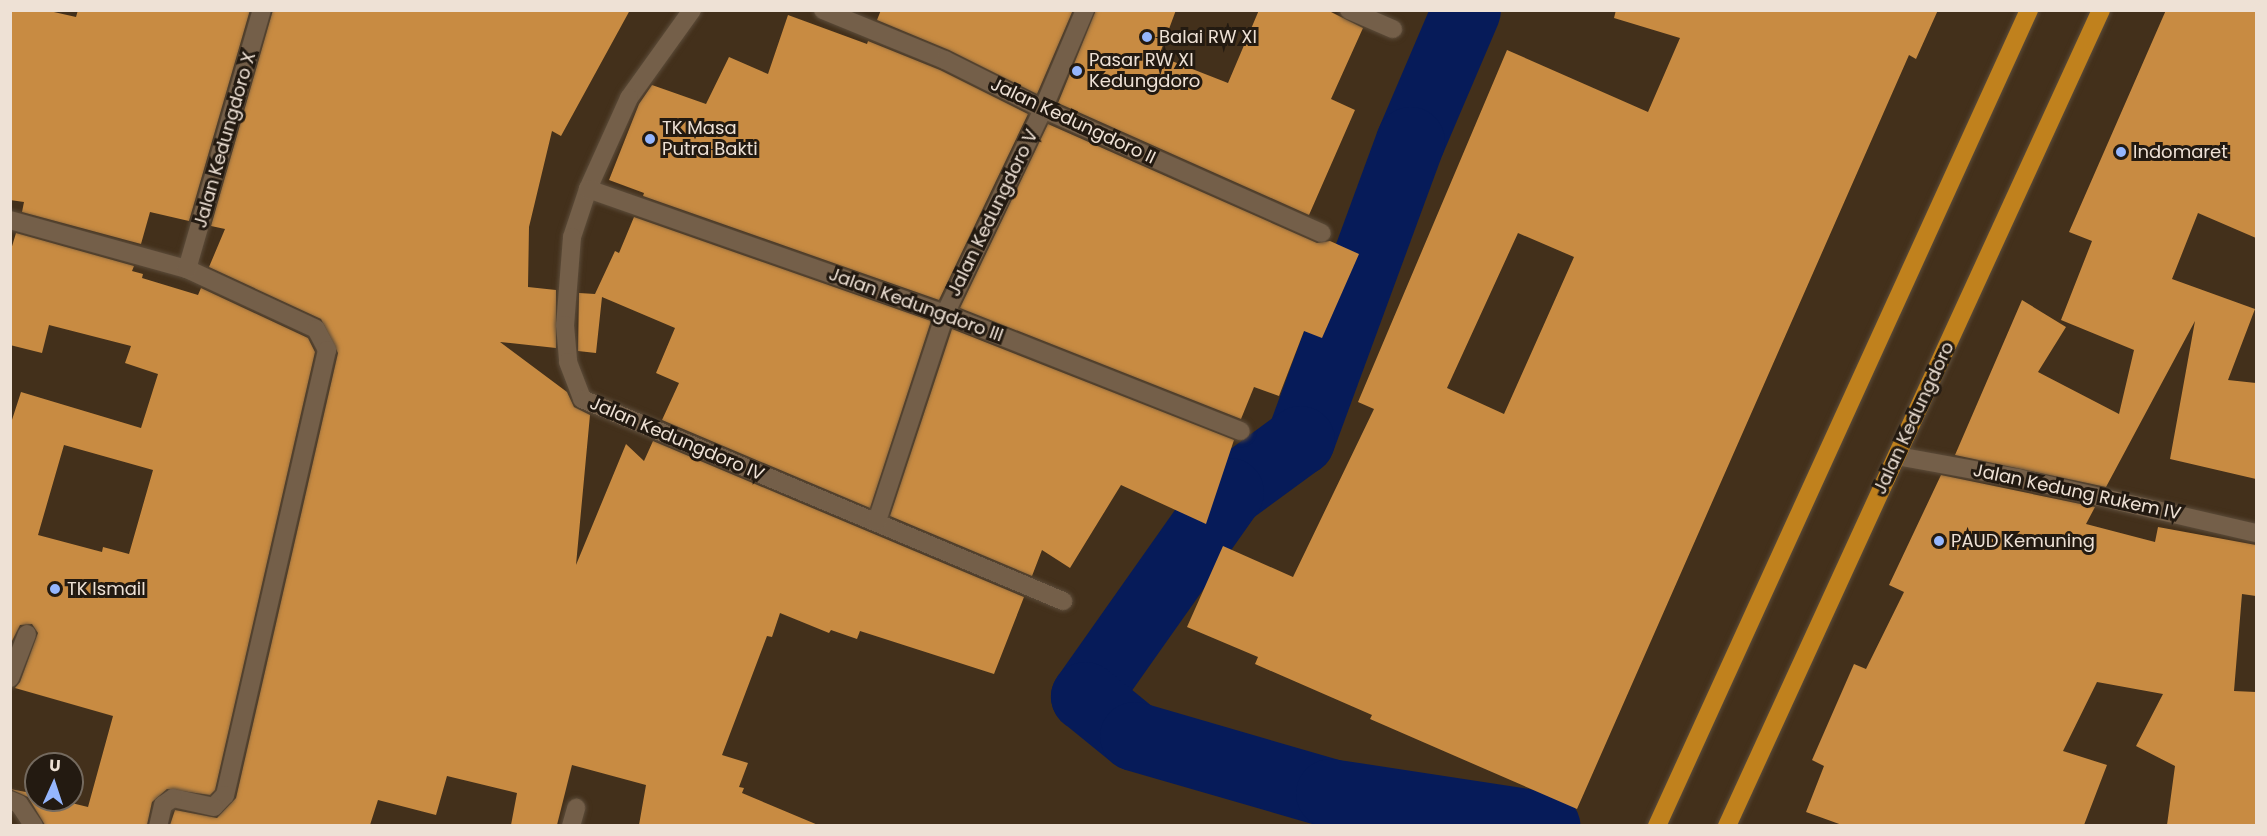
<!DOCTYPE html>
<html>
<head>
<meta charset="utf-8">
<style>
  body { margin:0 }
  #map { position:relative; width:2267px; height:836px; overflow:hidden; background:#43301b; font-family:Poppins,sans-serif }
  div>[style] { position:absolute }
  .river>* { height:69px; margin:-34.5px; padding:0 34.5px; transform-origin:34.5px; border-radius:34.5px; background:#061b59 }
  .building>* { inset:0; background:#c88b42 }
  .roads { filter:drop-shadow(0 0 2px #5c4c3a) drop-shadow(0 0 2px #5c4c3a) }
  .minor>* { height:18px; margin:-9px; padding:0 9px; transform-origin:9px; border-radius:9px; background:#745f49 }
  .major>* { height:18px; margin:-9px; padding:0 9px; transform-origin:9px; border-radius:9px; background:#c0811d }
  .dots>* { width:16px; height:16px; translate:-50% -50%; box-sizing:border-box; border:3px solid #231a11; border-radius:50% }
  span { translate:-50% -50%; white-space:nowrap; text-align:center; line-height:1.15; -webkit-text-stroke:6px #231a11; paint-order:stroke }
  .poi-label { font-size:18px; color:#eee1d5 }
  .left { translate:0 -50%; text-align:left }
  .street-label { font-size:18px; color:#eee1d5 }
  .frame { position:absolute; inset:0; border:12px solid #eee1d5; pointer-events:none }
  .north { position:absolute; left:24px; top:752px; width:60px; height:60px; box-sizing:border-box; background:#231a11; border:2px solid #746a5f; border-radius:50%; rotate:3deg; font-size:16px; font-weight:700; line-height:24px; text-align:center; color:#eee1d5 }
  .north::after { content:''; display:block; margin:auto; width:21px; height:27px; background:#95b6fd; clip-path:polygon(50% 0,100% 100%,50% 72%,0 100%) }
</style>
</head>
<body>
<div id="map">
  <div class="river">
    <i style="left:1466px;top:10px;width:142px;rotate:113.1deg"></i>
    <i style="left:1410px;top:141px;width:319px;rotate:110.2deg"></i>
    <i style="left:1300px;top:440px;width:88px;rotate:143.8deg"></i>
    <i style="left:1229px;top:492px;width:250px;rotate:125.2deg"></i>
    <i style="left:1085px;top:696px;width:63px;rotate:39.2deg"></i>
    <i style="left:1134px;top:736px;width:204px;rotate:16.2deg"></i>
    <i style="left:1330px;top:793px;width:218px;rotate:8.7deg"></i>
  </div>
  <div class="building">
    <i style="clip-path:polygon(10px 10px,45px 10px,76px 17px,78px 10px,250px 10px,189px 221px,150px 212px,141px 244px,22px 212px,24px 202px,10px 200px)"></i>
    <i style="clip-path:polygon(273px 10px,630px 10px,561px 136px,552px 131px,529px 227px,528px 287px,556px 290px,556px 348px,500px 342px,567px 392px,574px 407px,590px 415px,576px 565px,626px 444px,644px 461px,653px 441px,1024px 597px,994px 674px,860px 631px,857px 639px,831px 630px,829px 633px,780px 613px,772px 637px,767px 636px,722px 755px,748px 763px,739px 787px,744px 788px,742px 793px,818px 825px,639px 825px,646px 785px,572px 765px,557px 825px,511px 825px,517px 793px,447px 776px,436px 815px,378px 800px,370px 825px,170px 825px,175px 810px,217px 818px,236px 798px,338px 353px,321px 319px,209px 267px,225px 229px,211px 226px)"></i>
    <i style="clip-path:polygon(881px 10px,1073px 10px,1037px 94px,949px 50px,877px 20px)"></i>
    <i style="clip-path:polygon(1096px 10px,1176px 10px,1159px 56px,1228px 83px,1259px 10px,1327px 10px,1363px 28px,1331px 99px,1355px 110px,1309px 215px,1058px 103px)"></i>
    <i style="clip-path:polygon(evenodd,1616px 10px,1938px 10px,1916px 59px,1909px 55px,1577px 809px,1370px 719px,1372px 715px,1255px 664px,1258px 657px,1187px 627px,1223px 546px,1293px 577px,1374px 409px,1358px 402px,1507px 50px,1648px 112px,1680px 38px,1614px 18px,1616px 10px,1518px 233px,1574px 257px,1504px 414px,1447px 388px,1518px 233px)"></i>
    <i style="clip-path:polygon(2166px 10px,2256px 10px,2256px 238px,2198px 213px,2172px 279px,2255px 309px,2228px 380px,2256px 383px,2256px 479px,2170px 459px,2195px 321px,2106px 487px,1955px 455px,2022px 300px,2066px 327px,2038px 372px,2119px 414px,2134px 350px,2061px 320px,2092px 241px,2069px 232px)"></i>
    <i style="clip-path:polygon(788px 15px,867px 44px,868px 41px,940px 70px,1028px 114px,939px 300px,643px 196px,644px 193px,609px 180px,639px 104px,652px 85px,706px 104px,729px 57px,768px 74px)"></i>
    <i style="clip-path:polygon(1048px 124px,1317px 243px,1330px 241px,1359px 254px,1322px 338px,1304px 331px,1279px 396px,1254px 387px,1241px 419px,960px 308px)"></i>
    <i style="clip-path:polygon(634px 217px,931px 321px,870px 508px,662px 420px,679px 383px,656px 373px,675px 328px,602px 297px,596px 353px,578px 351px,579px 293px,595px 294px,615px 251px,619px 253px)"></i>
    <i style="clip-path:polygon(evenodd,16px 233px,134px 266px,132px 271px,143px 274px,142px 278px,198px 295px,201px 288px,308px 338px,315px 352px,215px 790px,210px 795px,167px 789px,152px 802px,147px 825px,45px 825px,28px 797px,10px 789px,36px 794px,36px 800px,59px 800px,88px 807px,113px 716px,15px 688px,20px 682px,38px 633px,32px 624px,20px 625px,10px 645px,10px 426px,21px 392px,141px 428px,158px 374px,125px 363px,131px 346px,49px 325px,42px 353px,10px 345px,10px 253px,16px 233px,64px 445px,153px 470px,129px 554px,103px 547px,102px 552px,38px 535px,64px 445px)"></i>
    <i style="clip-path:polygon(952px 329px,1234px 440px,1206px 524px,1121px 485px,1070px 568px,1042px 550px,1032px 576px,890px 516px)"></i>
    <i style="clip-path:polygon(1941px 475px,2095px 507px,2086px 524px,2155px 542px,2158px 527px,2256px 545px,2256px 596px,2242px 594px,2234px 691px,2256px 692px,2256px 825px,2167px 825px,2175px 766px,2136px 746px,2163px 694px,2097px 682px,2063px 751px,2107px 765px,2084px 825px,1842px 825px,1806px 812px,1824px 766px,1812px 760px,1854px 664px,1866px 669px,1904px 592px,1889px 585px)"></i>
  </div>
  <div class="roads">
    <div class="minor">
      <i style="left:692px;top:10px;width:108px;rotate:125.6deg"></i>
      <i style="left:629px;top:98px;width:100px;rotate:114.3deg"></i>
      <i style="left:588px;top:189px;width:51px;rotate:108.4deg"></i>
      <i style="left:572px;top:237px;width:88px;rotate:94.5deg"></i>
      <i style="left:565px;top:325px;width:37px;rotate:85deg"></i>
      <i style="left:568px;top:362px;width:40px;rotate:69deg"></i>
      <i style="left:582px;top:399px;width:522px;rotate:22.78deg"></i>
      <i style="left:823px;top:10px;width:132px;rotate:22.3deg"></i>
      <i style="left:945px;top:60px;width:110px;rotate:26.6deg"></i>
      <i style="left:1043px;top:109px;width:305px;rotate:24deg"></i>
      <i style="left:1349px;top:10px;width:48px;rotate:23.4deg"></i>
      <i style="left:588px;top:189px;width:378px;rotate:19.3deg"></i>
      <i style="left:945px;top:314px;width:318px;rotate:21.6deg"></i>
      <i style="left:10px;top:220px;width:184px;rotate:15.5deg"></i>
      <i style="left:187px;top:269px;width:142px;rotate:24.9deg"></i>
      <i style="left:316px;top:329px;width:24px;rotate:62deg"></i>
      <i style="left:327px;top:350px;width:457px;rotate:102.9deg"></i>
      <i style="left:225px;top:795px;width:16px;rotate:133deg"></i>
      <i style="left:214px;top:807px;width:42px;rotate:-167.6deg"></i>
      <i style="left:173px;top:798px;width:12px;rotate:145deg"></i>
      <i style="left:163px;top:805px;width:22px;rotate:103deg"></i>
      <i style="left:187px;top:269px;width:270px;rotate:-73.9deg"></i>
      <i style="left:1897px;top:456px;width:123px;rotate:10.3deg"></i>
      <i style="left:2018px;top:478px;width:244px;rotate:13deg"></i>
      <i style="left:877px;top:521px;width:218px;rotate:-71.8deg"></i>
      <i style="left:945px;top:314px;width:227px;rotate:-64.4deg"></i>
      <i style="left:1043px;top:109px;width:108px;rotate:-67deg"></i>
      <i style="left:10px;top:678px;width:47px;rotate:-68.9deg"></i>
      <i style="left:10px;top:800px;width:10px;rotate:24deg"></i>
      <i style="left:19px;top:804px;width:27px;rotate:56deg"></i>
      <i style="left:571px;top:826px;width:19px;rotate:-74deg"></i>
    </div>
    <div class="major">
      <i style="left:1657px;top:826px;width:897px;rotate:-65.49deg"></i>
      <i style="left:1727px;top:826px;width:898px;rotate:-65.38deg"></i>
    </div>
  </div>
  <div class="dots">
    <i style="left:1147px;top:37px;background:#95b6fd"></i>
    <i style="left:1077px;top:71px;background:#95b6fd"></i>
    <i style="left:650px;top:139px;background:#95b6fd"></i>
    <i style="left:2121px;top:152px;background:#95b6fd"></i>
    <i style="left:1939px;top:541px;background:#95b6fd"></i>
    <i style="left:55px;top:589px;background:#95b6fd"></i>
  </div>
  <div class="poi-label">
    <span class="left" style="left:1159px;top:37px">Balai RW XI</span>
    <span class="left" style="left:1089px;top:71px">Pasar RW XI<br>Kedungdoro</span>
    <span class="left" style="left:662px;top:139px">TK Masa<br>Putra Bakti</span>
    <span class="left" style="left:2133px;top:152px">Indomaret</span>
    <span class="left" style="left:1951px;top:541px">PAUD Kemuning</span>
    <span class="left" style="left:67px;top:589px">TK Ismail</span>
  </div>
  <div class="street-label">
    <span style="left:1073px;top:121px;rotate:25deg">Jalan Kedungdoro II</span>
    <span style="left:225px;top:140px;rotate:-74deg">Jalan Kedungdoro X</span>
    <span style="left:993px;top:213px;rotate:-64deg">Jalan Kedungdoro V</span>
    <span style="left:916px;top:305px;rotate:20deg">Jalan Kedungdoro III</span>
    <span style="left:1914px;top:418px;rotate:-65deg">Jalan Kedungdoro</span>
    <span style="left:677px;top:439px;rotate:23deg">Jalan Kedungdoro IV</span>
    <span style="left:2077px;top:492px;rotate:12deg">Jalan Kedung Rukem IV</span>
  </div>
  <div class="frame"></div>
  <div class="north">U</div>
</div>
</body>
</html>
